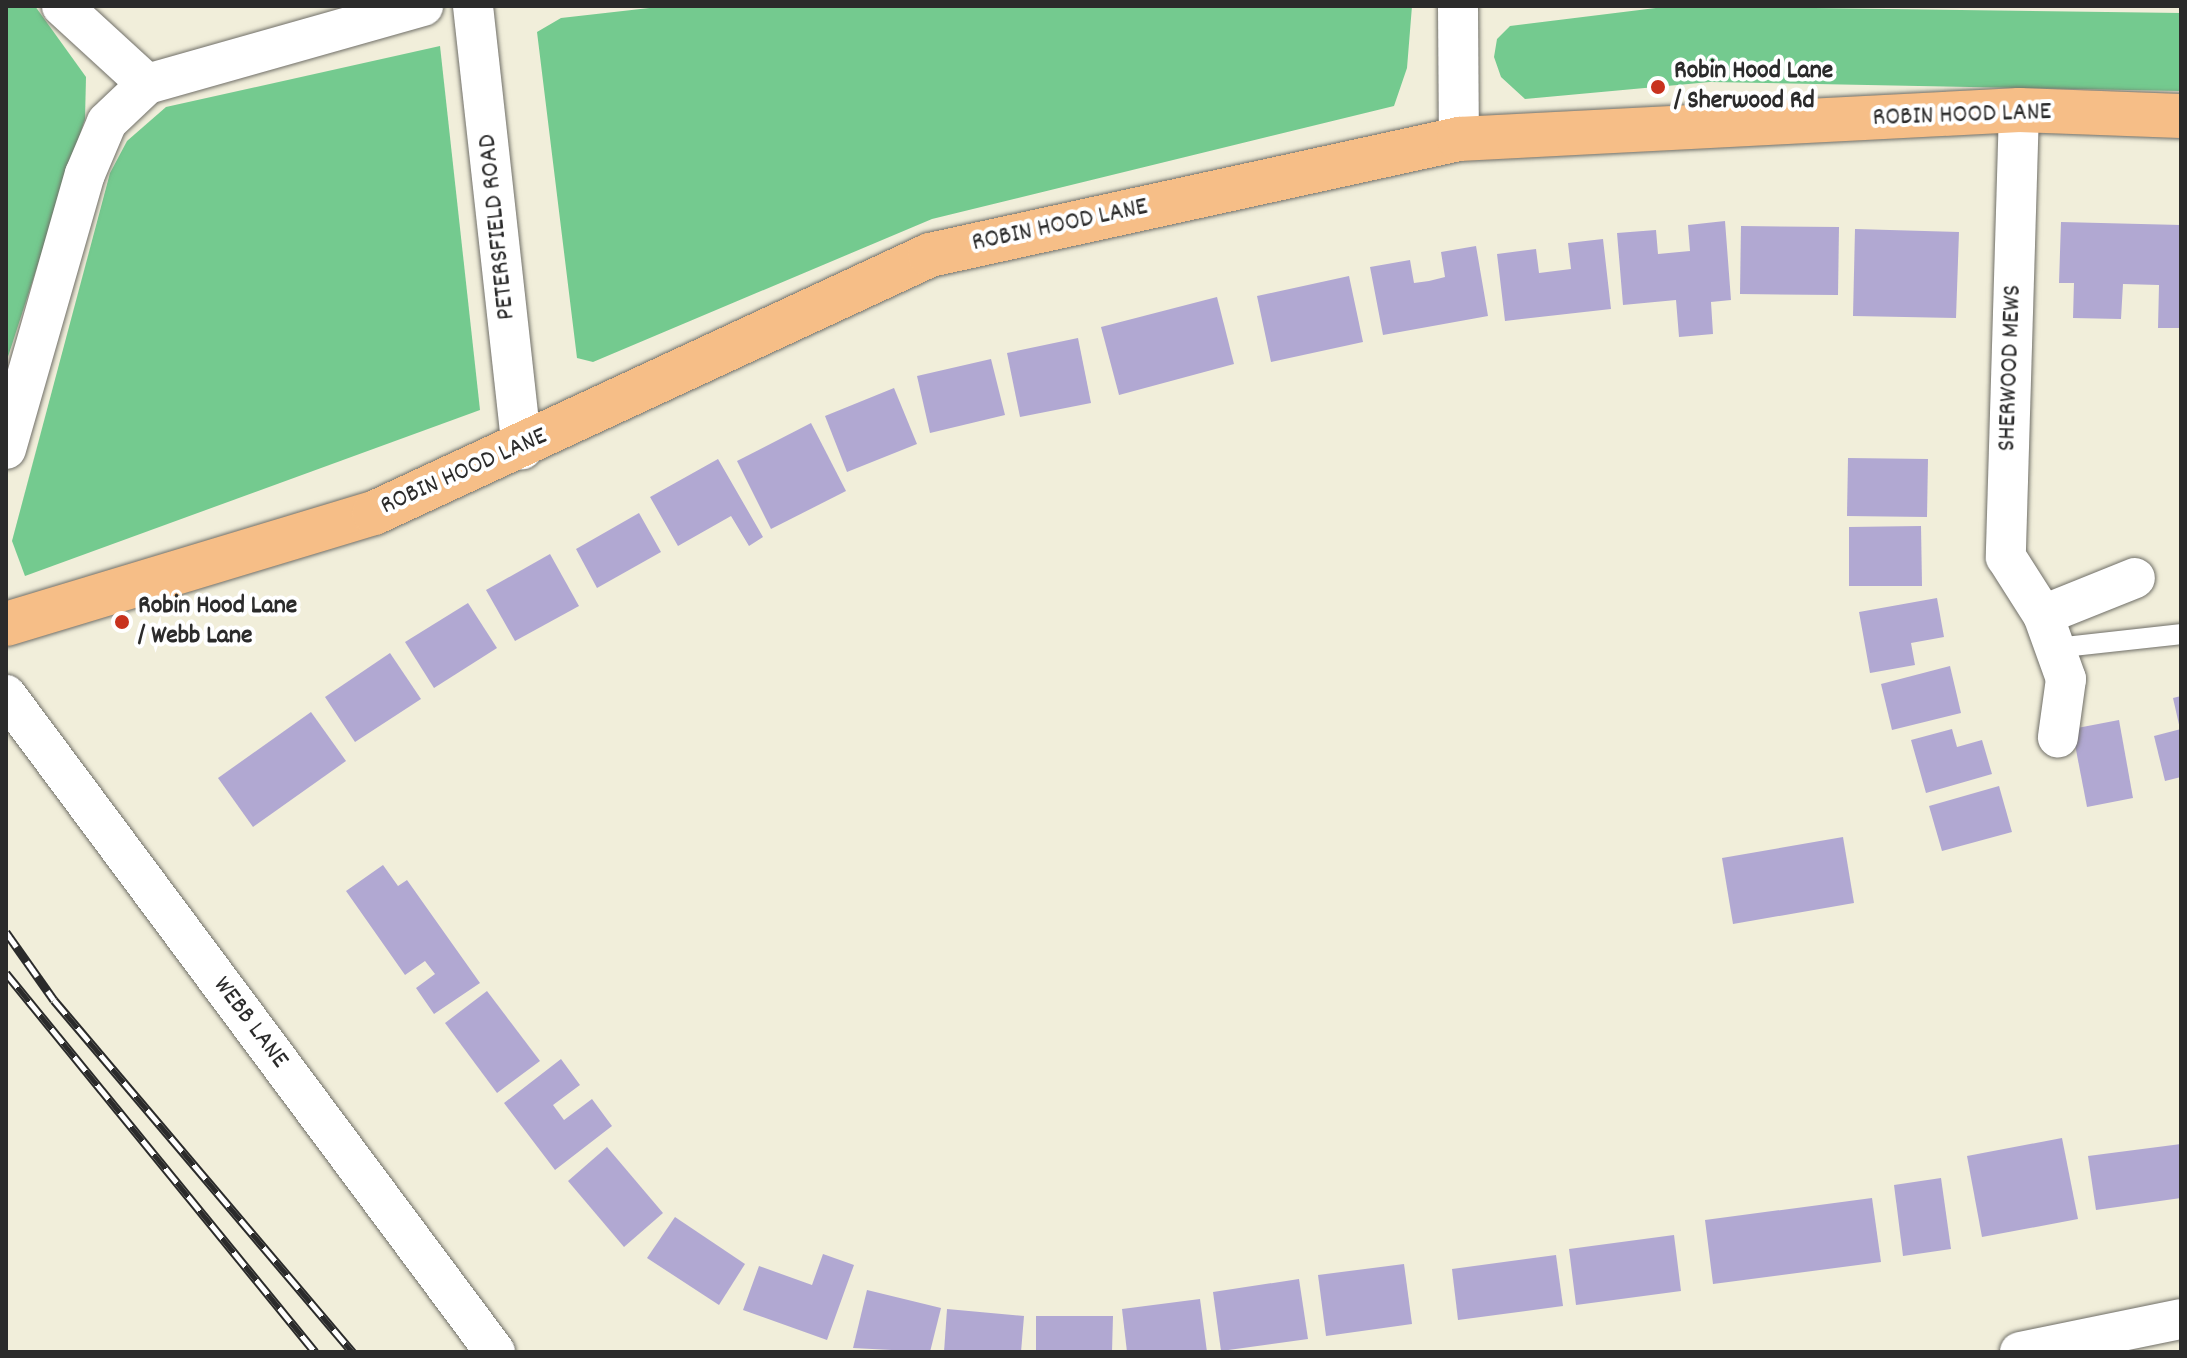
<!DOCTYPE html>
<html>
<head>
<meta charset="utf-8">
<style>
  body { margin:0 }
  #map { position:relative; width:2187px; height:1358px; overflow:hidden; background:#f1eeda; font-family:Dekko,sans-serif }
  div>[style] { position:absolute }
  .green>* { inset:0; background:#74ca8f }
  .building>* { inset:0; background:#b1a8d2 }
  .roads { filter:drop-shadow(0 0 2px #706f68) drop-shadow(0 0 2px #706f68) }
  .service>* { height:20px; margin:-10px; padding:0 10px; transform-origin:10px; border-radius:10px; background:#fff }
  .minor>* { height:40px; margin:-20px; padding:0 20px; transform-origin:20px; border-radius:20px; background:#fff }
  .primary>* { height:44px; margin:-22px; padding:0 22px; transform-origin:22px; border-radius:22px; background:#f6be87 }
  .rail>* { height:9px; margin-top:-4.5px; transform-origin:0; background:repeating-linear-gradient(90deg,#fff 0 18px,#2b2b2b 0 36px); box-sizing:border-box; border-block:2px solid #2b2b2b }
  .dots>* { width:22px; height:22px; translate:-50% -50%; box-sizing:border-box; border:4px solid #fff; border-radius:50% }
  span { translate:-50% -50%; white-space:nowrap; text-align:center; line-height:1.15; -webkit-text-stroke:8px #fff; paint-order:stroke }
  .poi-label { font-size:26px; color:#2b2b2b; font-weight:700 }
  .left { translate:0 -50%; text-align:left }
  .street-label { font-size:26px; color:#2b2b2b }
  .frame { position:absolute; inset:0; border:8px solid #2b2b2b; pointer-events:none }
</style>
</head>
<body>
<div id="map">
  <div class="green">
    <i style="clip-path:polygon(6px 6px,35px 6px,86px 77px,85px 119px,6px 363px)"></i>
    <i style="clip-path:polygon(667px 6px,1412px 6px,1407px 68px,1394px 106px,932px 219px,593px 362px,577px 358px,537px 32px,561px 18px)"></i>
    <i style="clip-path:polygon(1672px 6px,2181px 13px,2181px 91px,1710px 82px,1525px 99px,1501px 77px,1494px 57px,1497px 39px,1510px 26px)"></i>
    <i style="clip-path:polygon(440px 46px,480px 410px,25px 576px,12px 541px,110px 173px,127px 141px,166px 107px)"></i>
  </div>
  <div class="building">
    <i style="clip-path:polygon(1725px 221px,1731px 300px,1711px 302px,1713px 334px,1679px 337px,1676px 300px,1623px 305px,1617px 233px,1656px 230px,1658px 254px,1690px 251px,1688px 225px)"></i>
    <i style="clip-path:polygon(2061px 222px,2181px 225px,2181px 328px,2158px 328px,2159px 285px,2123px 284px,2121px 319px,2073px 318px,2074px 283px,2059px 283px)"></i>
    <i style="clip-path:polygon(1741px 226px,1839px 227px,1838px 295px,1740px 294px)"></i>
    <i style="clip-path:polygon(1855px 229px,1959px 232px,1956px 318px,1853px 316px)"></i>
    <i style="clip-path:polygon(1603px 239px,1611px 309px,1505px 321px,1497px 254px,1536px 249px,1539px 273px,1571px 269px,1568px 243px)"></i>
    <i style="clip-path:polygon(1476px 246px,1488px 316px,1383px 335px,1370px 267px,1410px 260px,1414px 283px,1429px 281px,1445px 277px,1441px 252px)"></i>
    <i style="clip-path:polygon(1349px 276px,1363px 342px,1271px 362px,1257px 296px)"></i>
    <i style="clip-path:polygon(1217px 297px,1234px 364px,1119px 395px,1101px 327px)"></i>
    <i style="clip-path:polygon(1078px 338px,1091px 403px,1020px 417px,1007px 353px)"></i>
    <i style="clip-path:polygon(991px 359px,1005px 415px,930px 433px,917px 376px)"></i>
    <i style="clip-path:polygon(894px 388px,917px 444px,847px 472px,825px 416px)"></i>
    <i style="clip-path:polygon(811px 423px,846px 491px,771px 529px,737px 461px)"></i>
    <i style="clip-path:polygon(1848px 458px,1928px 459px,1927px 517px,1847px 516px)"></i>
    <i style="clip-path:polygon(718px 459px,763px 537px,749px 546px,731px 516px,678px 546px,650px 497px)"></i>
    <i style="clip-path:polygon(639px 513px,661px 552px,597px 588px,576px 549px)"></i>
    <i style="clip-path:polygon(1921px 526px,1922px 586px,1849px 586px,1849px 527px)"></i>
    <i style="clip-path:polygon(550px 554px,579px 606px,515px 641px,486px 590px)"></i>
    <i style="clip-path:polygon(1937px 598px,1944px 637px,1911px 643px,1915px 665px,1870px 673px,1859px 612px)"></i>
    <i style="clip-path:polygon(468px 603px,497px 648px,434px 688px,405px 642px)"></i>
    <i style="clip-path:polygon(390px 653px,421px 699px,355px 742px,325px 697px)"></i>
    <i style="clip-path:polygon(1950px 666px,1961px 713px,1892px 730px,1881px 684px)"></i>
    <i style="clip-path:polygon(2181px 696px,2181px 729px,2180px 729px,2173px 698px)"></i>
    <i style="clip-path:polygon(311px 712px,346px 761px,253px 827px,218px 778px)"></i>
    <i style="clip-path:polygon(2119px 720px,2133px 798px,2087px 807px,2072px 729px)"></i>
    <i style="clip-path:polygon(1952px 729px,1957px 747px,1982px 740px,1992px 774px,1926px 793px,1911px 740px)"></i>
    <i style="clip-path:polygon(2181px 729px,2181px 777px,2165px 781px,2154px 736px)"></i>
    <i style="clip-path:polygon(1999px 786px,2012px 832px,1942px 851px,1929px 806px)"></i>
    <i style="clip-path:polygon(1843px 837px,1854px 903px,1733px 924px,1722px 858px)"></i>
    <i style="clip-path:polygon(383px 865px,398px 886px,407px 880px,480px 983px,434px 1014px,416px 988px,435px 974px,425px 961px,405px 975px,346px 891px)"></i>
    <i style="clip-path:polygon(487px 991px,540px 1061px,497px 1093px,445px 1023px)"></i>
    <i style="clip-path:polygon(561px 1059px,580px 1085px,553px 1105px,564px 1120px,592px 1099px,612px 1126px,555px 1170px,504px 1103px)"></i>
    <i style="clip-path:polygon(2062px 1138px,2078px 1219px,1982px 1237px,1967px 1156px)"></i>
    <i style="clip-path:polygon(2181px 1144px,2181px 1198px,2096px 1210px,2088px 1156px)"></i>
    <i style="clip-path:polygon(607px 1147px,663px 1213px,624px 1247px,568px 1181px)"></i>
    <i style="clip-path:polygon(1941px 1178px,1951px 1249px,1903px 1256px,1894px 1185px)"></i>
    <i style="clip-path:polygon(1872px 1198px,1881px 1262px,1713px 1284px,1705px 1220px)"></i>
    <i style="clip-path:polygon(675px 1217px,745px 1264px,719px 1305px,647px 1258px)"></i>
    <i style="clip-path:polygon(1674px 1235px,1681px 1291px,1576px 1305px,1569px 1249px)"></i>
    <i style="clip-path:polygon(823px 1254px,854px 1265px,827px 1340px,743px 1310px,759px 1266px,812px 1285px)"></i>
    <i style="clip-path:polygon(1556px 1255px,1563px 1306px,1458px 1320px,1452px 1269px)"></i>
    <i style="clip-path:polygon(1404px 1264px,1412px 1324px,1326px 1336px,1318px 1275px)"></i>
    <i style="clip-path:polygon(1299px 1279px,1308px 1339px,1221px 1351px,1213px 1292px)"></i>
    <i style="clip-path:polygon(867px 1290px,941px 1308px,930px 1352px,853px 1348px)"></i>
    <i style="clip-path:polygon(1200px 1299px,1207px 1352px,1127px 1352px,1122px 1309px)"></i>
    <i style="clip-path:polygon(947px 1309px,1024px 1316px,1021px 1352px,944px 1352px)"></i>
    <i style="clip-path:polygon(1036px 1316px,1113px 1316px,1112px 1352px,1036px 1352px)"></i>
  </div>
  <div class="roads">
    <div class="service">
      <i style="left:2055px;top:648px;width:127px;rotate:-6.3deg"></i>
    </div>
    <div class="minor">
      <i style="left:62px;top:6px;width:115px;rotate:42.5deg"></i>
      <i style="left:473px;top:6px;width:446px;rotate:83.7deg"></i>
      <i style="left:1458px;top:6px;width:133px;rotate:89.6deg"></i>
      <i style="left:2019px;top:110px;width:447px;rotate:91.7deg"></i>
      <i style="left:2006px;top:557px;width:69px;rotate:57.5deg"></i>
      <i style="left:2043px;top:615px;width:68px;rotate:70.2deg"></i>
      <i style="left:2066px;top:679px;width:59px;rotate:97.9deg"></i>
      <i style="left:6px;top:449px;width:286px;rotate:-74deg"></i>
      <i style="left:85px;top:174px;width:56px;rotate:-67.1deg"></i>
      <i style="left:107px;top:122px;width:55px;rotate:-43.5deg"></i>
      <i style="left:147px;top:84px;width:287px;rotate:-15.8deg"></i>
      <i style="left:2043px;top:615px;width:99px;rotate:-21.9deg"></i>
      <i style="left:6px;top:695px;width:819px;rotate:53.34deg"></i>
      <i style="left:2020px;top:1352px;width:164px;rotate:-11.6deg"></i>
    </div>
    <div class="primary">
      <i style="left:6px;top:624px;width:384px;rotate:-16.8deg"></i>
      <i style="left:374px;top:513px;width:613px;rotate:-24.89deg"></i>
      <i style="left:930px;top:255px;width:542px;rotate:-12.37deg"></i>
      <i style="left:1459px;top:139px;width:561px;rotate:-2.96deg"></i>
      <i style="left:2019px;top:110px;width:162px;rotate:2.1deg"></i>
    </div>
  </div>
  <div class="rail">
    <i style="left:6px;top:932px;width:83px;rotate:54.8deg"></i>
    <i style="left:54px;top:1000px;width:462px;rotate:49.7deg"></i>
    <i style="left:6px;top:973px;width:489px;rotate:50.8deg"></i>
  </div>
  <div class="dots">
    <i style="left:1658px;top:87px;background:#c8321e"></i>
    <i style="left:122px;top:622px;background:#c8321e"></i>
  </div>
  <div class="poi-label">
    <span class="left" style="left:1674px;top:87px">Robin Hood Lane<br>/ Sherwood Rd</span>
    <span class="left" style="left:138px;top:622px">Robin Hood Lane<br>/ Webb Lane</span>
  </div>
  <div class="street-label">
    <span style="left:1962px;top:116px;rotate:-2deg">ROBIN HOOD LANE</span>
    <span style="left:1060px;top:226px;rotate:-12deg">ROBIN HOOD LANE</span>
    <span style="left:498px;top:227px;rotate:-96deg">PETERSFIELD ROAD</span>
    <span style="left:2011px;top:368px;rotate:-88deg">SHERWOOD MEWS</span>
    <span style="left:464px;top:472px;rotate:-24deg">ROBIN HOOD LANE</span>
    <span style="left:250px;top:1023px;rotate:53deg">WEBB LANE</span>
  </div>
  <div class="frame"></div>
</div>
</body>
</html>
